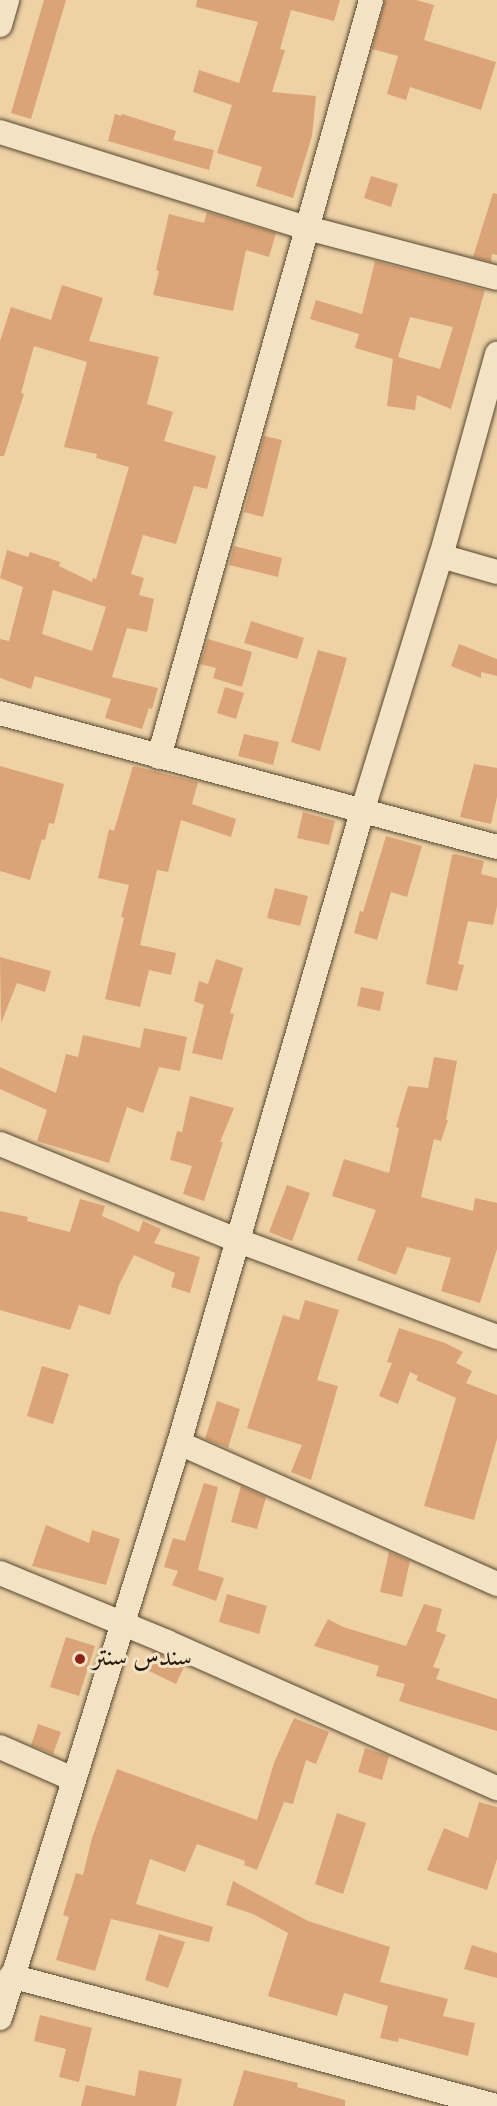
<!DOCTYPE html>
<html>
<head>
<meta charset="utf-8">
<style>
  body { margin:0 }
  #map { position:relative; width:497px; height:2106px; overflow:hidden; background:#eed2a6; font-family:"Sorts Mill Goudy",Amiri,serif }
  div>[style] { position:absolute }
  .building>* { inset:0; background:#daa478 }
  .roads { filter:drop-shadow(0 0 2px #56462f) drop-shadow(0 0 2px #56462f) }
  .minor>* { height:24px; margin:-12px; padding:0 12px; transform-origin:12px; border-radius:12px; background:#f4e2c5 }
  .dots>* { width:16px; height:16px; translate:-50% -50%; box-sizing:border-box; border:3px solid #f4e2c5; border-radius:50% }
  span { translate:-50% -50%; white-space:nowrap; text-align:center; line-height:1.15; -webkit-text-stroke:6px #f4e2c5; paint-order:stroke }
  .poi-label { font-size:26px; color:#241707 }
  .left { translate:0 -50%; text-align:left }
</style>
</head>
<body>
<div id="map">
  <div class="building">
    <i style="clip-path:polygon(44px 0,66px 0,31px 119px,11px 113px)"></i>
    <i style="clip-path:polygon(197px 0,340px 0,334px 21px,291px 10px,280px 49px,285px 50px,272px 92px,316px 96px,312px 136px,293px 198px,256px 186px,262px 167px,217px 153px,232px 105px,193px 92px,199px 70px,239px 83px,258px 22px,196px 7px)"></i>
    <i style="clip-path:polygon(385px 0,416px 0,434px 5px,424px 40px,496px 62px,481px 110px,410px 87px,406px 100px,387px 94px,398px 56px,372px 49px)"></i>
    <i style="clip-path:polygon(115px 114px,121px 116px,122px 114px,176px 131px,173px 140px,214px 150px,209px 170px,108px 141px)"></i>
    <i style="clip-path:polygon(371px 176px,398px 184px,391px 207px,364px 198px)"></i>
    <i style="clip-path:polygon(493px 193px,497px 194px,497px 255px,492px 254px,491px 262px,473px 257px)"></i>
    <i style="clip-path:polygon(207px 212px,276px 233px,269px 257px,246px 250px,233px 311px,153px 295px,159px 271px,156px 270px,169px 214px,204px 223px)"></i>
    <i style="clip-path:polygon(evenodd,375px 261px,485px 290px,451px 409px,417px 395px,415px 410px,387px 406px,393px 359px,355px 348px,359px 334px,310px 319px,316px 300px,362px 314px,375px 261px,410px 317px,453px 327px,440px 369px,398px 357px,410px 317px)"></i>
    <i style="clip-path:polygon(evenodd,62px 285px,103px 298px,89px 341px,159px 357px,147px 404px,173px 412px,164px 441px,216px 456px,207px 489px,194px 486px,176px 544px,143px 535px,131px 574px,144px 578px,139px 595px,154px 599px,147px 632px,127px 628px,112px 677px,158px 688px,152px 709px,149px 708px,142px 729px,105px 718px,111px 699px,35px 676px,31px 689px,0 678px,0 639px,9px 641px,23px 587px,0 578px,7px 550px,28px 557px,30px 552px,60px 562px,59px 566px,92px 582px,93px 578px,96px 579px,129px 467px,96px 458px,97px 454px,64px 447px,87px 362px,34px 346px,21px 393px,24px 394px,4px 456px,0 456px,0 341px,11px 307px,51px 320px,62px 285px,53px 590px,106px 607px,92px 651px,42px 634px,53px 590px)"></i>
    <i style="clip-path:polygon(264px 436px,282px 440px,263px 517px,244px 512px)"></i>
    <i style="clip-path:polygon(234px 546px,282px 558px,278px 577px,229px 565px)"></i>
    <i style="clip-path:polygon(251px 621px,304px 638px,297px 659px,244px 643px)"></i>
    <i style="clip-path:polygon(208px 639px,252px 652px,242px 687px,213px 678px,216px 668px,200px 664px)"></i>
    <i style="clip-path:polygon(459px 644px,497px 659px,497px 676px,481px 672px,481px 678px,451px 666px)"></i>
    <i style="clip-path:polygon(318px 650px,347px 658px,320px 751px,291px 742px)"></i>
    <i style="clip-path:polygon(225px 687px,244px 693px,236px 719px,217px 713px)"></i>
    <i style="clip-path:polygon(244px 734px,279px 742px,273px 765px,238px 756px)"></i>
    <i style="clip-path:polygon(474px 764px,497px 768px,497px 797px,491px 824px,460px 817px)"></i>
    <i style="clip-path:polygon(0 766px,64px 784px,54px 824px,49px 823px,45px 840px,42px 839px,30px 880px,0 871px)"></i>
    <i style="clip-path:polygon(133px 766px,198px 782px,192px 804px,236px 819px,231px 837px,181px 820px,168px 872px,157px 870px,140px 945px,176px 953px,171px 975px,149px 970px,140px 1007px,105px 999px,124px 918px,121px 917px,129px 885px,98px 878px,109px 829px,114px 831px)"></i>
    <i style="clip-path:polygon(303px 812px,335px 821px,329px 845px,297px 838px)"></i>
    <i style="clip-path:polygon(386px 836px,422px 846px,407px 897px,391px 892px,377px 940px,354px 933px,360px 911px,363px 912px)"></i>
    <i style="clip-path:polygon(455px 854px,484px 861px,481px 874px,497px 878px,497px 906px,493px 925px,468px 921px,458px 964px,464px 965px,457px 991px,426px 984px,452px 855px)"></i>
    <i style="clip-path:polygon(275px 888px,308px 896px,300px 926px,267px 918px)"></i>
    <i style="clip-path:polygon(0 957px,51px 971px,45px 992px,17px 983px,1px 1023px)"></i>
    <i style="clip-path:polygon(216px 959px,243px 968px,230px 1013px,234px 1014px,222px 1060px,192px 1053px,204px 1005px,194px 1001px,199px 981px,208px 984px)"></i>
    <i style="clip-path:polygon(361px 987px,384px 992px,380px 1011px,357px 1006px)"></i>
    <i style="clip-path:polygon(144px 1028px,187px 1037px,180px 1071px,159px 1067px,143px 1113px,127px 1107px,109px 1163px,37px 1141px,47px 1110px,0 1089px,0 1067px,56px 1093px,66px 1054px,78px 1057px,83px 1035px,140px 1048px)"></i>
    <i style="clip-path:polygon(434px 1057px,457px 1061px,446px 1120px,448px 1120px,441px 1141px,434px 1139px,421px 1197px,473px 1211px,475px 1198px,497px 1203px,497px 1249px,480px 1303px,441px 1291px,451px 1258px,407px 1247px,396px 1275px,357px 1260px,376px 1210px,332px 1196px,344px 1159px,389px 1173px,399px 1128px,396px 1127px,408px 1086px,428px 1088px)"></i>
    <i style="clip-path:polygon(190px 1096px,234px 1108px,220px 1142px,223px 1142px,204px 1201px,183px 1194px,192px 1166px,170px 1160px,177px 1131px,182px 1132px)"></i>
    <i style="clip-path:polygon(287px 1185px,310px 1193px,292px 1241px,269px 1232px)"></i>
    <i style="clip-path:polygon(80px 1199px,105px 1206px,102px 1216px,139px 1232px,143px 1221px,161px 1229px,154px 1243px,200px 1257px,190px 1293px,171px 1287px,175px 1273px,134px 1255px,119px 1285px,110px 1315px,79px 1305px,70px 1330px,0 1310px,0 1211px,28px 1217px,27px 1221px,70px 1232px)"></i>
    <i style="clip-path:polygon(305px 1300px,339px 1310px,317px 1380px,338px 1386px,311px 1480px,291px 1472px,302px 1445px,247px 1428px,283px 1315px,299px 1320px)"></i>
    <i style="clip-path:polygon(399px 1328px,445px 1343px,463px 1352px,456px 1363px,472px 1371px,466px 1383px,497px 1395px,497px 1439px,474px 1520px,424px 1506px,456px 1398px,416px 1380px,418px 1376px,410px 1372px,398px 1404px,379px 1396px,392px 1363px,387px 1362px)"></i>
    <i style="clip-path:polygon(42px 1366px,69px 1374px,53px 1424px,27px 1416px)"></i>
    <i style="clip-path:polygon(217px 1401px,240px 1409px,228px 1448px,205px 1439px)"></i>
    <i style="clip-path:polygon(204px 1483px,218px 1487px,198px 1570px,224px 1578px,216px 1601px,172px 1585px,178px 1571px,164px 1567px,173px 1538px,185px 1541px)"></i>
    <i style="clip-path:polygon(241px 1486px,266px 1497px,257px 1529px,231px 1522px)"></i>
    <i style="clip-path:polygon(46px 1525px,89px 1543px,92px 1530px,120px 1539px,106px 1585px,32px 1566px)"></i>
    <i style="clip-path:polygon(389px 1552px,410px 1561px,402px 1597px,380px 1592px)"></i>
    <i style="clip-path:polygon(227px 1594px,267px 1606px,259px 1634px,219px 1622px)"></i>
    <i style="clip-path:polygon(424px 1604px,442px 1609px,436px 1631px,446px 1635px,433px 1667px,440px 1669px,436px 1679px,497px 1699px,497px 1731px,399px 1701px,405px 1684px,376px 1676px,379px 1666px,314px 1646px,328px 1619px,343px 1627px,406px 1646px)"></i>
    <i style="clip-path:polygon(66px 1637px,95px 1646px,79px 1696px,50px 1687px)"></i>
    <i style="clip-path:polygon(153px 1651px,185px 1665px,176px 1684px,145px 1669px)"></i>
    <i style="clip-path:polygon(294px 1718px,329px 1732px,316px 1764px,306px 1760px,293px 1804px,284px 1802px,257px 1870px,244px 1865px,245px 1861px,197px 1844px,185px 1872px,150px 1859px,136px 1904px,213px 1927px,209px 1942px,111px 1919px,95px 1971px,56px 1960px,69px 1917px,63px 1915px,76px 1873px,83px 1875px,92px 1838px,117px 1769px,257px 1820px,274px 1763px)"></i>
    <i style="clip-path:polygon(38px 1724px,61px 1732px,53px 1754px,31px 1745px)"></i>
    <i style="clip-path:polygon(365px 1748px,389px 1756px,382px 1780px,358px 1772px)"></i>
    <i style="clip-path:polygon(479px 1802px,497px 1807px,497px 1859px,487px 1890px,427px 1870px,444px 1828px,468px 1838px)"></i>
    <i style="clip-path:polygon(337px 1813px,366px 1823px,343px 1894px,315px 1884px)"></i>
    <i style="clip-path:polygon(233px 1881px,308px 1921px,390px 1947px,380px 1982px,448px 1999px,443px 2016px,475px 2023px,468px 2056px,399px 2038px,398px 2042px,380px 2038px,388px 2006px,344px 1993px,337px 2016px,268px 1996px,288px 1933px,253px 1914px,226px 1905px)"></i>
    <i style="clip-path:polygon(159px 1934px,185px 1942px,168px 1988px,145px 1980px)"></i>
    <i style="clip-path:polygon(472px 1945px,497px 1953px,497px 1978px,464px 1969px)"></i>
    <i style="clip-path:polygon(40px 2015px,92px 2028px,79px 2082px,59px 2077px,66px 2049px,34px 2041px)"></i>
    <i style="clip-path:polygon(139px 2070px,182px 2079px,176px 2106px,81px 2106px,86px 2085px,135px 2096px)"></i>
    <i style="clip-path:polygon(244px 2070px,298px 2083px,297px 2087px,345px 2100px,345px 2106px,233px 2106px)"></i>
  </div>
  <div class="roads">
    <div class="minor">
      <i style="left:0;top:25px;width:26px;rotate:-74deg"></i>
      <i style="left:0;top:132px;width:322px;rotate:17.4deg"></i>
      <i style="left:307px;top:228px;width:196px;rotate:14.7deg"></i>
      <i style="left:441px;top:556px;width:58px;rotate:15.9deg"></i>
      <i style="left:0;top:713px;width:515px;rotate:15.09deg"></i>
      <i style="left:159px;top:757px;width:786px;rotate:-74.35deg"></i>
      <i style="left:0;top:1144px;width:255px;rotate:22.1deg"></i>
      <i style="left:236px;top:1240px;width:278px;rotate:20.4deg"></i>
      <i style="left:179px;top:1443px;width:348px;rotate:23.9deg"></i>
      <i style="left:0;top:1573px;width:181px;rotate:22.4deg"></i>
      <i style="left:167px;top:1642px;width:361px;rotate:23.9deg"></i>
      <i style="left:0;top:1747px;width:80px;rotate:23.7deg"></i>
      <i style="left:11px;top:1976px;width:502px;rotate:15deg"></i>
      <i style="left:0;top:2018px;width:602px;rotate:-72.71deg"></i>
      <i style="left:179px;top:1443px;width:657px;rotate:-73.83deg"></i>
      <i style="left:362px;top:812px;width:268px;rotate:-72.9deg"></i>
      <i style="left:441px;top:556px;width:210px;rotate:-74.5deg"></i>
    </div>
  </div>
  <div class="dots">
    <i style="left:80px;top:1659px;background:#8f2418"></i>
  </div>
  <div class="poi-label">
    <span class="left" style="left:92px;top:1659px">سندس سنتر</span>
  </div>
</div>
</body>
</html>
